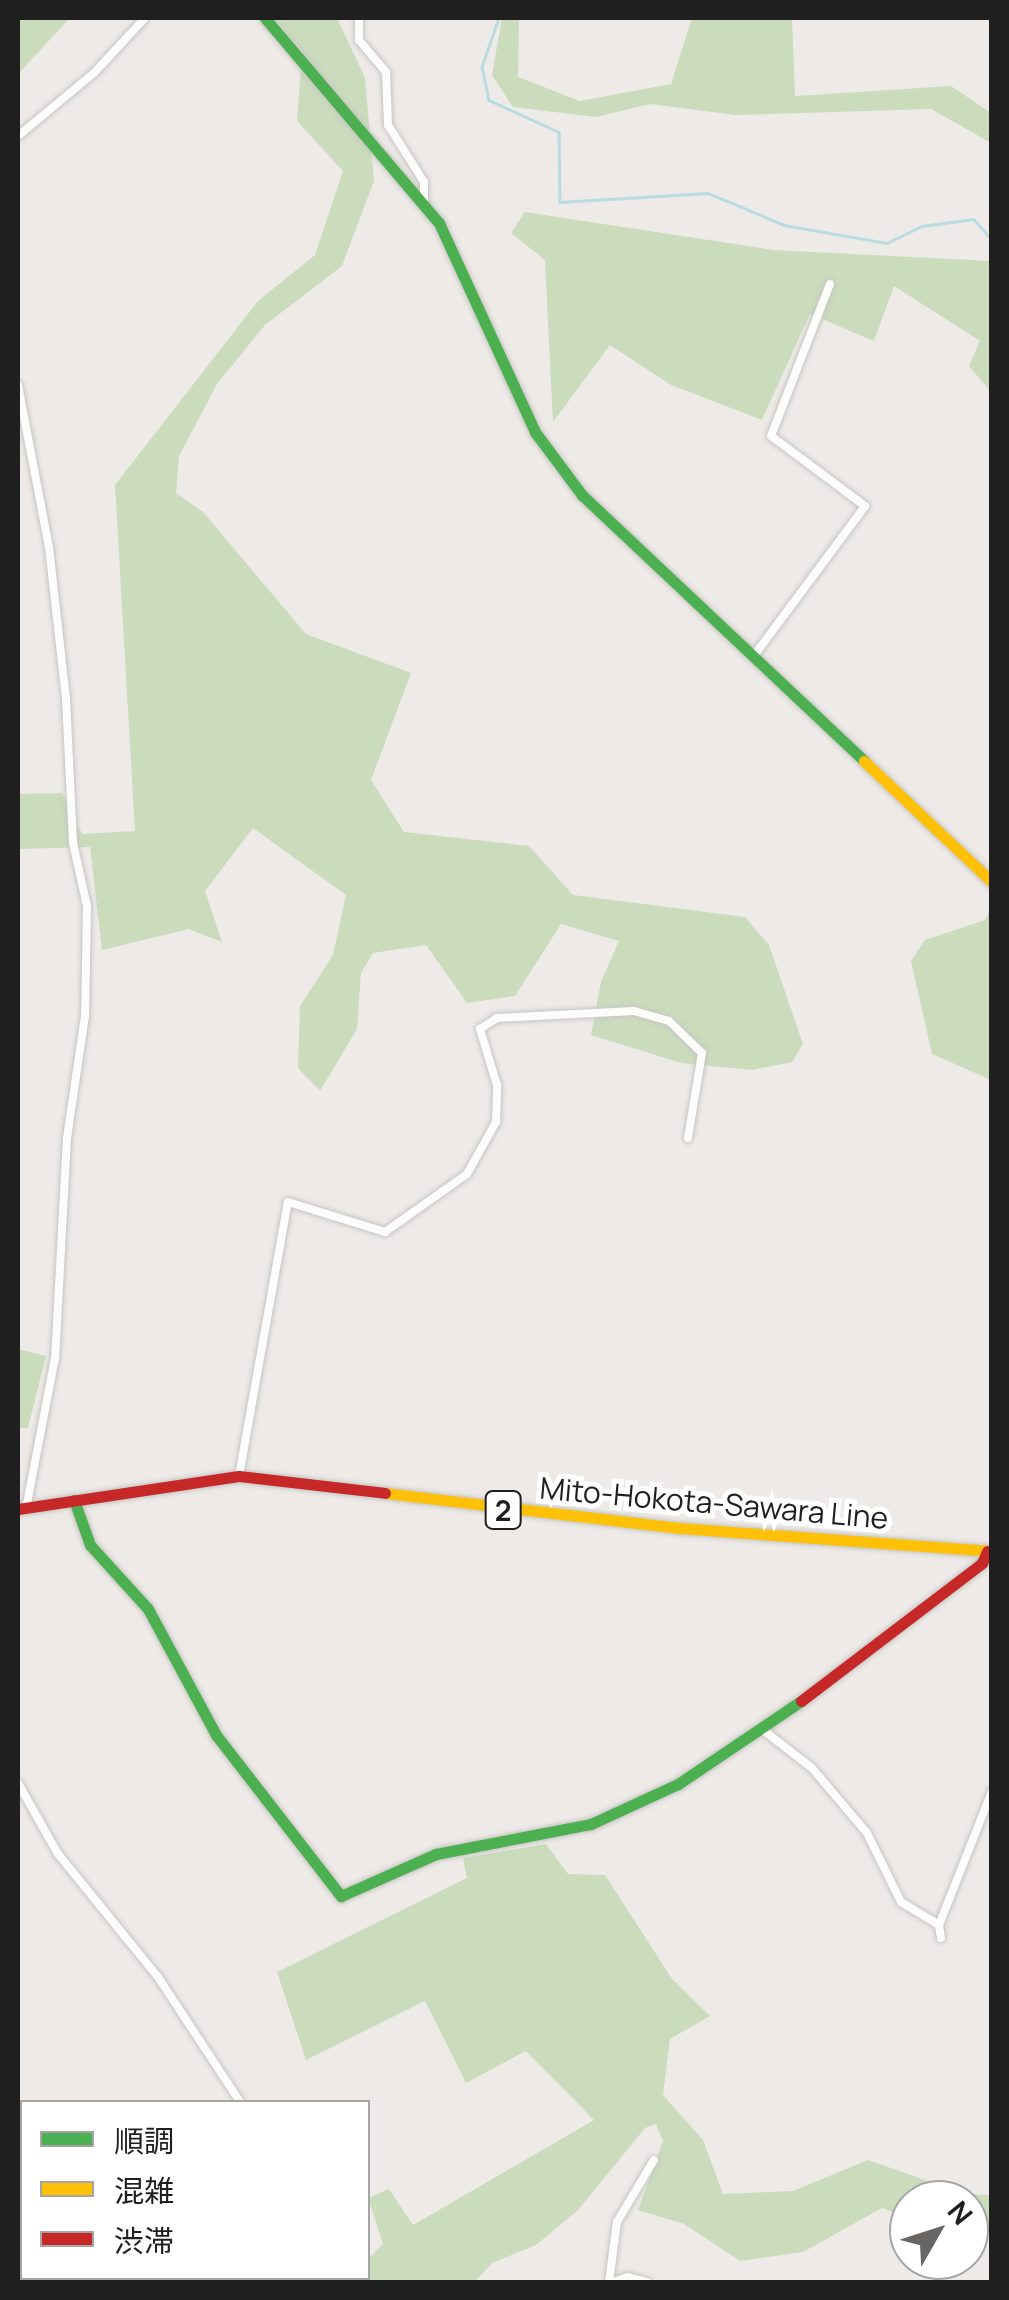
<!DOCTYPE html>
<html>
<head>
<meta charset="utf-8">
<style>
  body { margin:0 }
  #map { position:relative; width:1009px; height:2300px; overflow:hidden; background:#edeae7; font-family:Manrope,"Noto Sans JP",sans-serif }
  div>[style] { position:absolute }
  .forest>* { inset:0; background:#cadcbc }
  .stream>* { height:2.5px; margin:-1.25px; padding:0 1.25px; transform-origin:1.25px; border-radius:1.25px; background:#b9dce1 }
  .roads { filter:drop-shadow(0 0 2px #c6c5c3) drop-shadow(0 0 2px #c6c5c3) }
  .street>* { height:8px; margin:-4px; padding:0 4px; transform-origin:4px; border-radius:4px; background:#fcfcfb }
  .fast>* { height:11px; margin:-5.5px; padding:0 5.5px; transform-origin:5.5px; border-radius:5.5px; background:#4caf50 }
  .slow>* { height:11px; margin:-5.5px; padding:0 5.5px; transform-origin:5.5px; border-radius:5.5px; background:#ffc107 }
  .jam>* { height:11px; margin:-5.5px; padding:0 5.5px; transform-origin:5.5px; border-radius:5.5px; background:#c62828 }
  span { translate:-50% -50%; white-space:nowrap; text-align:center; line-height:1.15; -webkit-text-stroke:10px #fff; paint-order:stroke }
  .shield-label span { padding:2px 8px; background:#fff; border:2px solid; border-radius:8px; -webkit-text-stroke-width:0 }
  .shield-label { font-size:28px; color:#1f1f1f; font-weight:700 }
  .street-label { font-size:30px; color:#1f1f1f }
  .frame { position:absolute; inset:0; border:20px solid #1f1f1f; pointer-events:none }
  .legend { position:absolute; left:20px; top:2100px; width:350px; height:180px; box-sizing:border-box; background:#fff; border:2px solid #a5a5a5; margin:0; padding:12px 18px; list-style:none; font-size:30px; color:#1f1f1f }
  .legend li { display:flex; align-items:center; gap:20px; height:50px }
  .legend b { width:50px; border:2px solid #a5a5a5 }
  .north { position:absolute; left:889px; top:2180px; width:100px; height:100px; box-sizing:border-box; background:#fff; border:2px solid #a5a5a5; border-radius:50%; rotate:51deg; font-size:28px; font-weight:700; line-height:40px; text-align:center; color:#1f1f1f }
  .north::after { content:''; display:block; margin:auto; width:35px; height:45px; background:#676665; clip-path:polygon(50% 0,100% 100%,50% 72%,0 100%) }
</style>
</head>
<body>
<div id="map">
  <div class="forest">
    <i style="clip-path:polygon(18px 18px,70px 18px,18px 74px)"></i>
    <i style="clip-path:polygon(274px 18px,337px 18px,365px 78px,374px 181px,342px 266px,265px 325px,217px 384px,179px 456px,176px 493px,203px 512px,306px 634px,411px 673px,371px 780px,404px 832px,529px 846px,573px 895px,745px 917px,769px 945px,803px 1044px,792px 1062px,752px 1070px,681px 1063px,591px 1035px,601px 982px,619px 941px,561px 924px,515px 996px,467px 1003px,426px 945px,373px 953px,361px 973px,357px 1029px,320px 1091px,298px 1068px,300px 1006px,333px 955px,346px 895px,253px 828px,205px 891px,222px 942px,189px 929px,102px 950px,90px 847px,18px 849px,18px 794px,62px 793px,82px 834px,135px 831px,115px 485px,258px 301px,315px 255px,343px 171px,297px 121px,302px 51px)"></i>
    <i style="clip-path:polygon(502px 18px,519px 18px,518px 77px,580px 101px,671px 84px,692px 18px,792px 18px,795px 96px,951px 86px,991px 113px,991px 143px,931px 109px,736px 115px,650px 104px,596px 117px,513px 107px,492px 75px)"></i>
    <i style="clip-path:polygon(525px 212px,773px 250px,991px 261px,991px 392px,969px 366px,980px 341px,894px 286px,874px 341px,810px 314px,762px 420px,671px 385px,610px 345px,553px 422px,545px 260px,511px 233px)"></i>
    <i style="clip-path:polygon(991px 909px,992px 1080px,991px 1080px,932px 1054px,911px 961px,925px 940px,985px 920px)"></i>
    <i style="clip-path:polygon(18px 1349px,46px 1356px,28px 1428px,18px 1428px)"></i>
    <i style="clip-path:polygon(546px 1844px,568px 1874px,605px 1875px,672px 1979px,710px 2016px,670px 2039px,663px 2095px,703px 2140px,723px 2194px,793px 2191px,868px 2160px,965px 2194px,991px 2195px,991px 2232px,969px 2230px,969px 2200px,909px 2200px,909px 2217px,882px 2208px,803px 2252px,740px 2261px,684px 2224px,638px 2210px,663px 2141px,656px 2124px,645px 2128px,578px 2210px,536px 2245px,492px 2263px,474px 2282px,320px 2282px,368px 2278px,368px 2259px,383px 2244px,368px 2198px,389px 2189px,413px 2225px,594px 2120px,526px 2051px,466px 2083px,425px 2001px,306px 2060px,277px 1972px,467px 1878px,463px 1858px)"></i>
  </div>
  <div class="stream">
    <i style="left:499px;top:18px;width:52px;rotate:109.1deg"></i>
    <i style="left:482px;top:67px;width:34px;rotate:78deg"></i>
    <i style="left:489px;top:100px;width:77px;rotate:24.6deg"></i>
    <i style="left:559px;top:132px;width:70px;rotate:89.2deg"></i>
    <i style="left:560px;top:202px;width:148px;rotate:-3.5deg"></i>
    <i style="left:708px;top:193px;width:82px;rotate:22.8deg"></i>
    <i style="left:784px;top:225px;width:105px;rotate:9.9deg"></i>
    <i style="left:887px;top:243px;width:39px;rotate:-26deg"></i>
    <i style="left:922px;top:226px;width:52px;rotate:-7.7deg"></i>
    <i style="left:974px;top:219px;width:28px;rotate:49deg"></i>
  </div>
  <div class="roads">
    <div class="street">
      <i style="left:359px;top:18px;width:22px;rotate:90deg"></i>
      <i style="left:359px;top:40px;width:42px;rotate:49.8deg"></i>
      <i style="left:386px;top:72px;width:53px;rotate:87.8deg"></i>
      <i style="left:388px;top:125px;width:67px;rotate:57.7deg"></i>
      <i style="left:424px;top:182px;width:24px;rotate:90deg"></i>
      <i style="left:18px;top:136px;width:99px;rotate:-39.7deg"></i>
      <i style="left:94px;top:73px;width:75px;rotate:-47.2deg"></i>
      <i style="left:18px;top:385px;width:165px;rotate:79.2deg"></i>
      <i style="left:49px;top:547px;width:153px;rotate:83.6deg"></i>
      <i style="left:66px;top:699px;width:144px;rotate:87.2deg"></i>
      <i style="left:73px;top:843px;width:65px;rotate:77.5deg"></i>
      <i style="left:87px;top:906px;width:110px;rotate:91deg"></i>
      <i style="left:85px;top:1016px;width:123px;rotate:98.4deg"></i>
      <i style="left:67px;top:1138px;width:220px;rotate:93.1deg"></i>
      <i style="left:55px;top:1358px;width:153px;rotate:100.9deg"></i>
      <i style="left:753px;top:657px;width:188px;rotate:-53.4deg"></i>
      <i style="left:865px;top:506px;width:117px;rotate:-143.3deg"></i>
      <i style="left:771px;top:436px;width:163px;rotate:-68.8deg"></i>
      <i style="left:239px;top:1476px;width:278px;rotate:-79.9deg"></i>
      <i style="left:288px;top:1202px;width:102px;rotate:17.2deg"></i>
      <i style="left:385px;top:1232px;width:100px;rotate:-35.3deg"></i>
      <i style="left:467px;top:1174px;width:60px;rotate:-60.9deg"></i>
      <i style="left:496px;top:1122px;width:37px;rotate:-88deg"></i>
      <i style="left:497px;top:1085px;width:59px;rotate:-106.9deg"></i>
      <i style="left:480px;top:1029px;width:20px;rotate:-33deg"></i>
      <i style="left:497px;top:1018px;width:137px;rotate:-2.9deg"></i>
      <i style="left:634px;top:1011px;width:36px;rotate:16deg"></i>
      <i style="left:669px;top:1021px;width:46px;rotate:44.1deg"></i>
      <i style="left:702px;top:1053px;width:86px;rotate:99.4deg"></i>
      <i style="left:763px;top:1730px;width:62px;rotate:37.8deg"></i>
      <i style="left:812px;top:1768px;width:85px;rotate:49.8deg"></i>
      <i style="left:867px;top:1833px;width:77px;rotate:63.8deg"></i>
      <i style="left:901px;top:1902px;width:44px;rotate:31.2deg"></i>
      <i style="left:18px;top:1783px;width:81px;rotate:60.6deg"></i>
      <i style="left:58px;top:1854px;width:159px;rotate:50.9deg"></i>
      <i style="left:158px;top:1977px;width:149px;rotate:56.7deg"></i>
      <i style="left:941px;top:1938px;width:13px;rotate:-99deg"></i>
      <i style="left:939px;top:1925px;width:144px;rotate:-68.4deg"></i>
      <i style="left:18px;top:2264px;width:4px"></i>
      <i style="left:59px;top:2282px;width:4px;rotate:-90deg"></i>
      <i style="left:609px;top:2282px;width:61px;rotate:-82.4deg"></i>
      <i style="left:617px;top:2222px;width:72px;rotate:-59.2deg"></i>
      <i style="left:614px;top:2282px;width:15px;rotate:-20deg"></i>
      <i style="left:628px;top:2277px;width:20px;rotate:15deg"></i>
    </div>
    <div class="fast">
      <i style="left:265px;top:18px;width:269px;rotate:49.7deg"></i>
      <i style="left:439px;top:223px;width:230px;rotate:65.3deg"></i>
      <i style="left:535px;top:432px;width:79px;rotate:53.3deg"></i>
      <i style="left:582px;top:495px;width:388px;rotate:43.3deg"></i>
      <i style="left:74px;top:1500px;width:48px;rotate:70.4deg"></i>
      <i style="left:90px;top:1545px;width:86px;rotate:47.8deg"></i>
      <i style="left:148px;top:1609px;width:143px;rotate:61.6deg"></i>
      <i style="left:216px;top:1735px;width:204px;rotate:52.2deg"></i>
      <i style="left:341px;top:1896px;width:104px;rotate:-23.9deg"></i>
      <i style="left:436px;top:1854px;width:158px;rotate:-11deg"></i>
      <i style="left:591px;top:1824px;width:96px;rotate:-24.7deg"></i>
      <i style="left:678px;top:1784px;width:148px;rotate:-34deg"></i>
    </div>
    <div class="slow">
      <i style="left:864px;top:761px;width:176px;rotate:43.4deg"></i>
      <i style="left:385px;top:1493px;width:295px;rotate:6.8deg"></i>
      <i style="left:678px;top:1528px;width:315px;rotate:4.2deg"></i>
    </div>
    <div class="jam">
      <i style="left:18px;top:1509px;width:223px;rotate:-8.5deg"></i>
      <i style="left:239px;top:1476px;width:147px;rotate:6.6deg"></i>
      <i style="left:801px;top:1701px;width:228px;rotate:-37.3deg"></i>
      <i style="left:982px;top:1563px;width:13px;rotate:-67deg"></i>
    </div>
  </div>
  <div class="shield-label">
    <span style="left:503px;top:1510px">2</span>
  </div>
  <div class="street-label">
    <span style="left:714px;top:1503px;rotate:5deg">Mito-Hokota-Sawara Line</span>
  </div>
  <div class="frame"></div>
  <ul class="legend">
  <li><b style="height:12px;background:#4caf50"></b>順調</li>
  <li><b style="height:12px;background:#ffc107"></b>混雑</li>
  <li><b style="height:12px;background:#c62828"></b>渋滞</li>
  </ul>
  <div class="north">N</div>
</div>
</body>
</html>
